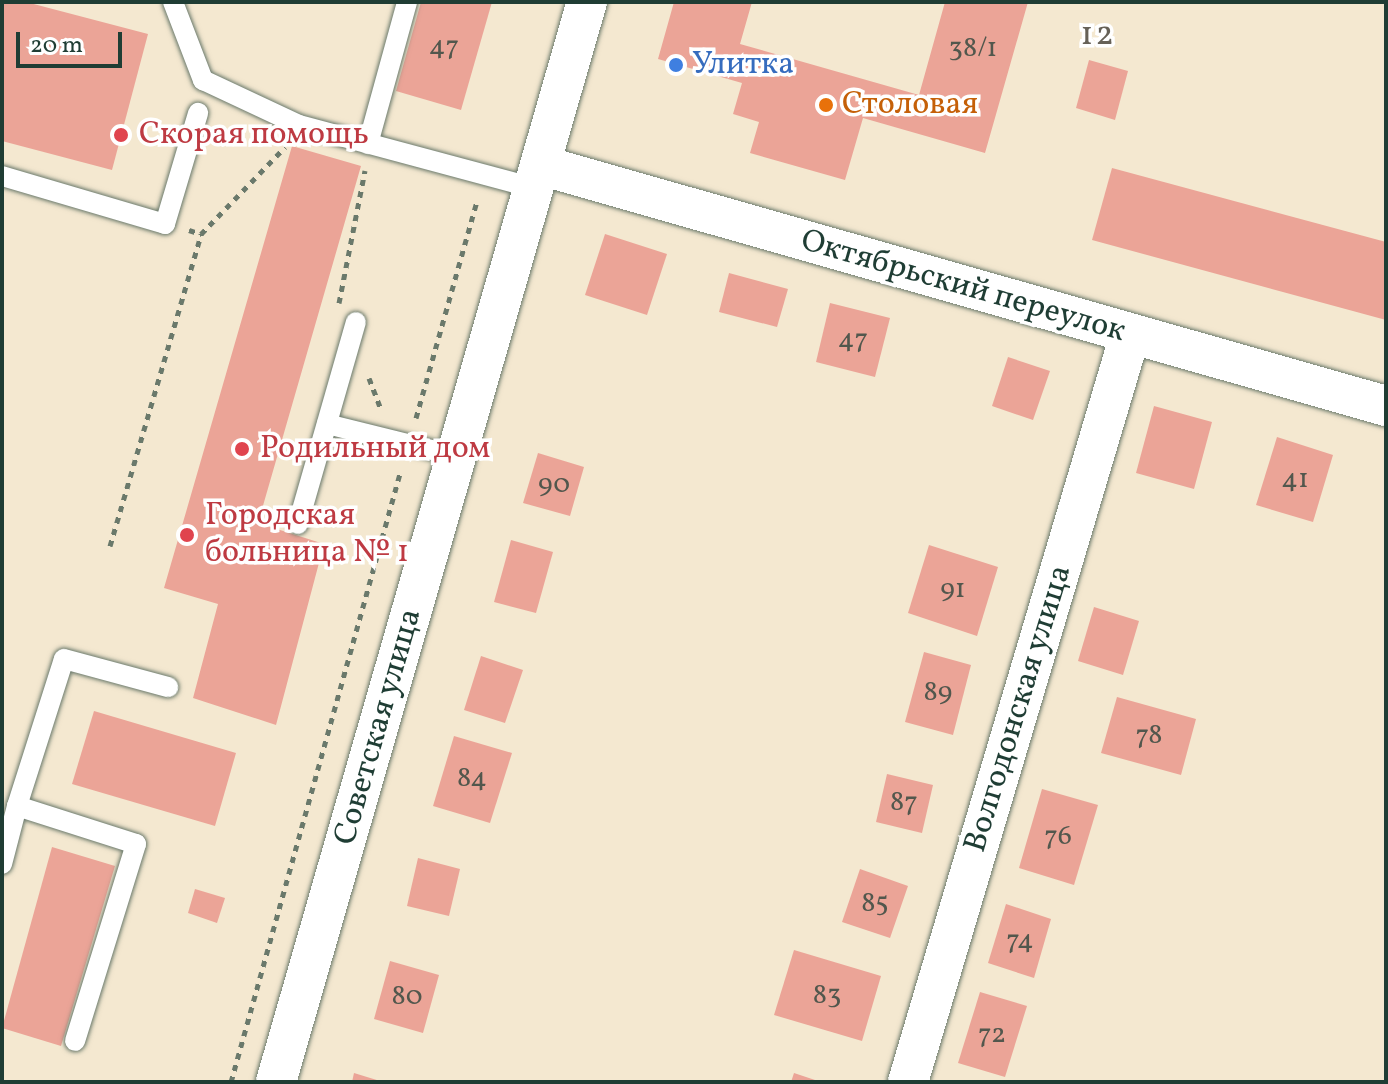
<!DOCTYPE html>
<html>
<head>
<meta charset="utf-8">
<style>
  body { margin:0 }
  #map { position:relative; width:1388px; height:1084px; overflow:hidden; background:#f4e8d0; font-family:Vollkorn,serif }
  div>[style] { position:absolute }
  .building>* { inset:0; background:#eba497 }
  .path>* { height:5px; margin-top:-2.5px; transform-origin:0; background:repeating-linear-gradient(90deg,#6a796b 0 6px,transparent 0 12px) }
  .roads { filter:drop-shadow(0 0 2px #6a796b) drop-shadow(0 0 2px #6a796b) }
  .service>* { height:20px; margin:-10px; padding:0 10px; transform-origin:10px; border-radius:10px; background:#fff }
  .minor>* { height:40px; margin:-20px; padding:0 20px; transform-origin:20px; border-radius:20px; background:#fff }
  .dots>* { width:22px; height:22px; translate:-50% -50%; box-sizing:border-box; border:4px solid #fff; border-radius:50% }
  span { translate:-50% -50%; white-space:nowrap; text-align:center; line-height:1.15; -webkit-text-stroke:7px #fff; paint-order:stroke }
  .number-label { font-size:28px; color:#52574d }
  .number-label span { -webkit-text-stroke-width:0 }
  .shop-label { font-size:32px; color:#366cbe }
  .left { translate:0 -50%; text-align:left }
  .food-label { font-size:32px; color:#c56008 }
  .health-label { font-size:32px; color:#be3a42 }
  .street-label { font-size:32px; color:#1f3d34 }
  .neighbourhood-label { font-size:34px; color:#666157; letter-spacing:2px }
  .frame { position:absolute; inset:0; border:4px solid #1f3d34; pointer-events:none }
  .scale { position:absolute; left:16px; top:32px; width:106px; height:36px; box-sizing:border-box; border:4px solid #1f3d34; border-top:0; padding-left:10px; font-size:24px; line-height:28px; white-space:nowrap; color:#1f3d34; -webkit-text-stroke:6px #fff; paint-order:stroke }
</style>
</head>
<body>
<div id="map">
  <div class="building">
    <i style="clip-path:polygon(2px 2px,26px 2px,148px 34px,112px 170px,2px 141px)"></i>
    <i style="clip-path:polygon(421px 2px,492px 2px,461px 110px,396px 91px)"></i>
    <i style="clip-path:polygon(674px 2px,752px 2px,740px 44px,919px 95px,945px 2px,1028px 2px,985px 153px,863px 118px,845px 180px,750px 153px,759px 122px,733px 114px,742px 83px,658px 59px)"></i>
    <i style="clip-path:polygon(1089px 60px,1128px 71px,1115px 120px,1076px 108px)"></i>
    <i style="clip-path:polygon(292px 146px,361px 166px,258px 523px,324px 544px,276px 725px,193px 698px,218px 604px,164px 588px)"></i>
    <i style="clip-path:polygon(1112px 168px,1386px 242px,1386px 320px,1092px 240px)"></i>
    <i style="clip-path:polygon(605px 234px,667px 254px,647px 315px,585px 295px)"></i>
    <i style="clip-path:polygon(729px 273px,788px 289px,777px 327px,719px 312px)"></i>
    <i style="clip-path:polygon(830px 303px,890px 318px,875px 377px,816px 362px)"></i>
    <i style="clip-path:polygon(1008px 357px,1050px 371px,1033px 420px,992px 406px)"></i>
    <i style="clip-path:polygon(1154px 406px,1212px 422px,1194px 489px,1136px 473px)"></i>
    <i style="clip-path:polygon(1277px 437px,1333px 455px,1313px 522px,1256px 505px)"></i>
    <i style="clip-path:polygon(538px 453px,584px 467px,570px 516px,523px 503px)"></i>
    <i style="clip-path:polygon(511px 540px,553px 552px,536px 613px,494px 602px)"></i>
    <i style="clip-path:polygon(929px 545px,998px 567px,977px 636px,908px 613px)"></i>
    <i style="clip-path:polygon(1094px 607px,1139px 621px,1123px 675px,1078px 661px)"></i>
    <i style="clip-path:polygon(924px 652px,971px 665px,953px 735px,905px 722px)"></i>
    <i style="clip-path:polygon(481px 656px,523px 670px,505px 723px,464px 710px)"></i>
    <i style="clip-path:polygon(1117px 697px,1196px 719px,1181px 775px,1101px 753px)"></i>
    <i style="clip-path:polygon(94px 711px,236px 753px,215px 826px,72px 784px)"></i>
    <i style="clip-path:polygon(454px 736px,512px 753px,490px 823px,433px 806px)"></i>
    <i style="clip-path:polygon(887px 774px,933px 785px,922px 833px,876px 822px)"></i>
    <i style="clip-path:polygon(1042px 789px,1098px 805px,1074px 885px,1019px 868px)"></i>
    <i style="clip-path:polygon(52px 847px,115px 866px,61px 1046px,2px 1028px)"></i>
    <i style="clip-path:polygon(418px 858px,460px 869px,449px 916px,407px 906px)"></i>
    <i style="clip-path:polygon(860px 869px,908px 886px,890px 938px,842px 922px)"></i>
    <i style="clip-path:polygon(195px 889px,225px 898px,217px 923px,188px 913px)"></i>
    <i style="clip-path:polygon(1006px 904px,1051px 919px,1034px 978px,988px 963px)"></i>
    <i style="clip-path:polygon(794px 950px,881px 976px,862px 1041px,774px 1015px)"></i>
    <i style="clip-path:polygon(390px 961px,439px 975px,423px 1033px,374px 1019px)"></i>
    <i style="clip-path:polygon(980px 992px,1027px 1006px,1005px 1077px,958px 1063px)"></i>
    <i style="clip-path:polygon(354px 1073px,380px 1081px,380px 1082px,352px 1082px)"></i>
    <i style="clip-path:polygon(794px 1073px,818px 1081px,818px 1082px,791px 1082px)"></i>
  </div>
  <div class="path">
    <i style="left:189px;top:230px;width:13px;rotate:18deg"></i>
    <i style="left:201px;top:234px;width:121px;rotate:-46deg"></i>
    <i style="left:339px;top:303px;width:135px;rotate:-78.9deg"></i>
    <i style="left:369px;top:378px;width:34px;rotate:69deg"></i>
    <i style="left:416px;top:418px;width:225px;rotate:-74.3deg"></i>
    <i style="left:110px;top:546px;width:325px;rotate:-73.7deg"></i>
    <i style="left:231px;top:1082px;width:635px;rotate:-74.48deg"></i>
  </div>
  <div class="roads">
    <div class="service">
      <i style="left:173px;top:2px;width:84px;rotate:69deg"></i>
      <i style="left:203px;top:80px;width:106px;rotate:25.1deg"></i>
      <i style="left:299px;top:125px;width:243px;rotate:15deg"></i>
      <i style="left:368px;top:144px;width:147px;rotate:-74.6deg"></i>
      <i style="left:2px;top:176px;width:170px;rotate:16.4deg"></i>
      <i style="left:165px;top:224px;width:116px;rotate:-73.4deg"></i>
      <i style="left:327px;top:424px;width:133px;rotate:13.9deg"></i>
      <i style="left:298px;top:524px;width:210px;rotate:-74deg"></i>
      <i style="left:17px;top:806px;width:154px;rotate:-72.3deg"></i>
      <i style="left:64px;top:659px;width:108px;rotate:15.1deg"></i>
      <i style="left:2px;top:864px;width:60px;rotate:-75.5deg"></i>
      <i style="left:17px;top:806px;width:125px;rotate:17.7deg"></i>
      <i style="left:136px;top:844px;width:206px;rotate:107.2deg"></i>
    </div>
    <div class="minor">
      <i style="left:540px;top:165px;width:880px;rotate:15.9deg"></i>
      <i style="left:276px;top:1082px;width:1124px;rotate:-73.94deg"></i>
      <i style="left:908px;top:1082px;width:779px;rotate:-73.45deg"></i>
    </div>
  </div>
  <div class="dots">
    <i style="left:676px;top:65px;background:#3f7fe0"></i>
    <i style="left:826px;top:105px;background:#e8710a"></i>
    <i style="left:121px;top:135px;background:#e0444e"></i>
    <i style="left:242px;top:449px;background:#e0444e"></i>
    <i style="left:187px;top:535px;background:#e0444e"></i>
  </div>
  <div class="number-label">
    <span style="left:444px;top:47px">47</span>
    <span style="left:973px;top:49px">38/1</span>
    <span style="left:853px;top:340px">47</span>
    <span style="left:1295px;top:480px">41</span>
    <span style="left:554px;top:485px">90</span>
    <span style="left:953px;top:590px">91</span>
    <span style="left:938px;top:693px">89</span>
    <span style="left:1149px;top:736px">78</span>
    <span style="left:472px;top:779px">84</span>
    <span style="left:904px;top:803px">87</span>
    <span style="left:1058px;top:837px">76</span>
    <span style="left:875px;top:904px">85</span>
    <span style="left:1020px;top:941px">74</span>
    <span style="left:827px;top:996px">83</span>
    <span style="left:407px;top:997px">80</span>
    <span style="left:992px;top:1035px">72</span>
  </div>
  <div class="shop-label">
    <span class="left" style="left:692px;top:65px">Улитка</span>
  </div>
  <div class="food-label">
    <span class="left" style="left:842px;top:105px">Столовая</span>
  </div>
  <div class="health-label">
    <span class="left" style="left:139px;top:135px">Скорая помощь</span>
    <span class="left" style="left:260px;top:449px">Родильный дом</span>
    <span class="left" style="left:205px;top:535px">Городская<br>больница № 1</span>
  </div>
  <div class="street-label">
    <span style="left:963px;top:287px;rotate:16deg">Октябрьский переулок</span>
    <span style="left:1019px;top:709px;rotate:-73deg">Волгодонская улица</span>
    <span style="left:379px;top:727px;rotate:-74deg">Советская улица</span>
  </div>
  <div class="neighbourhood-label">
    <span style="left:1098px;top:36px">12</span>
  </div>
  <div class="frame"></div>
  <div class="scale">20 m</div>
</div>
</body>
</html>
